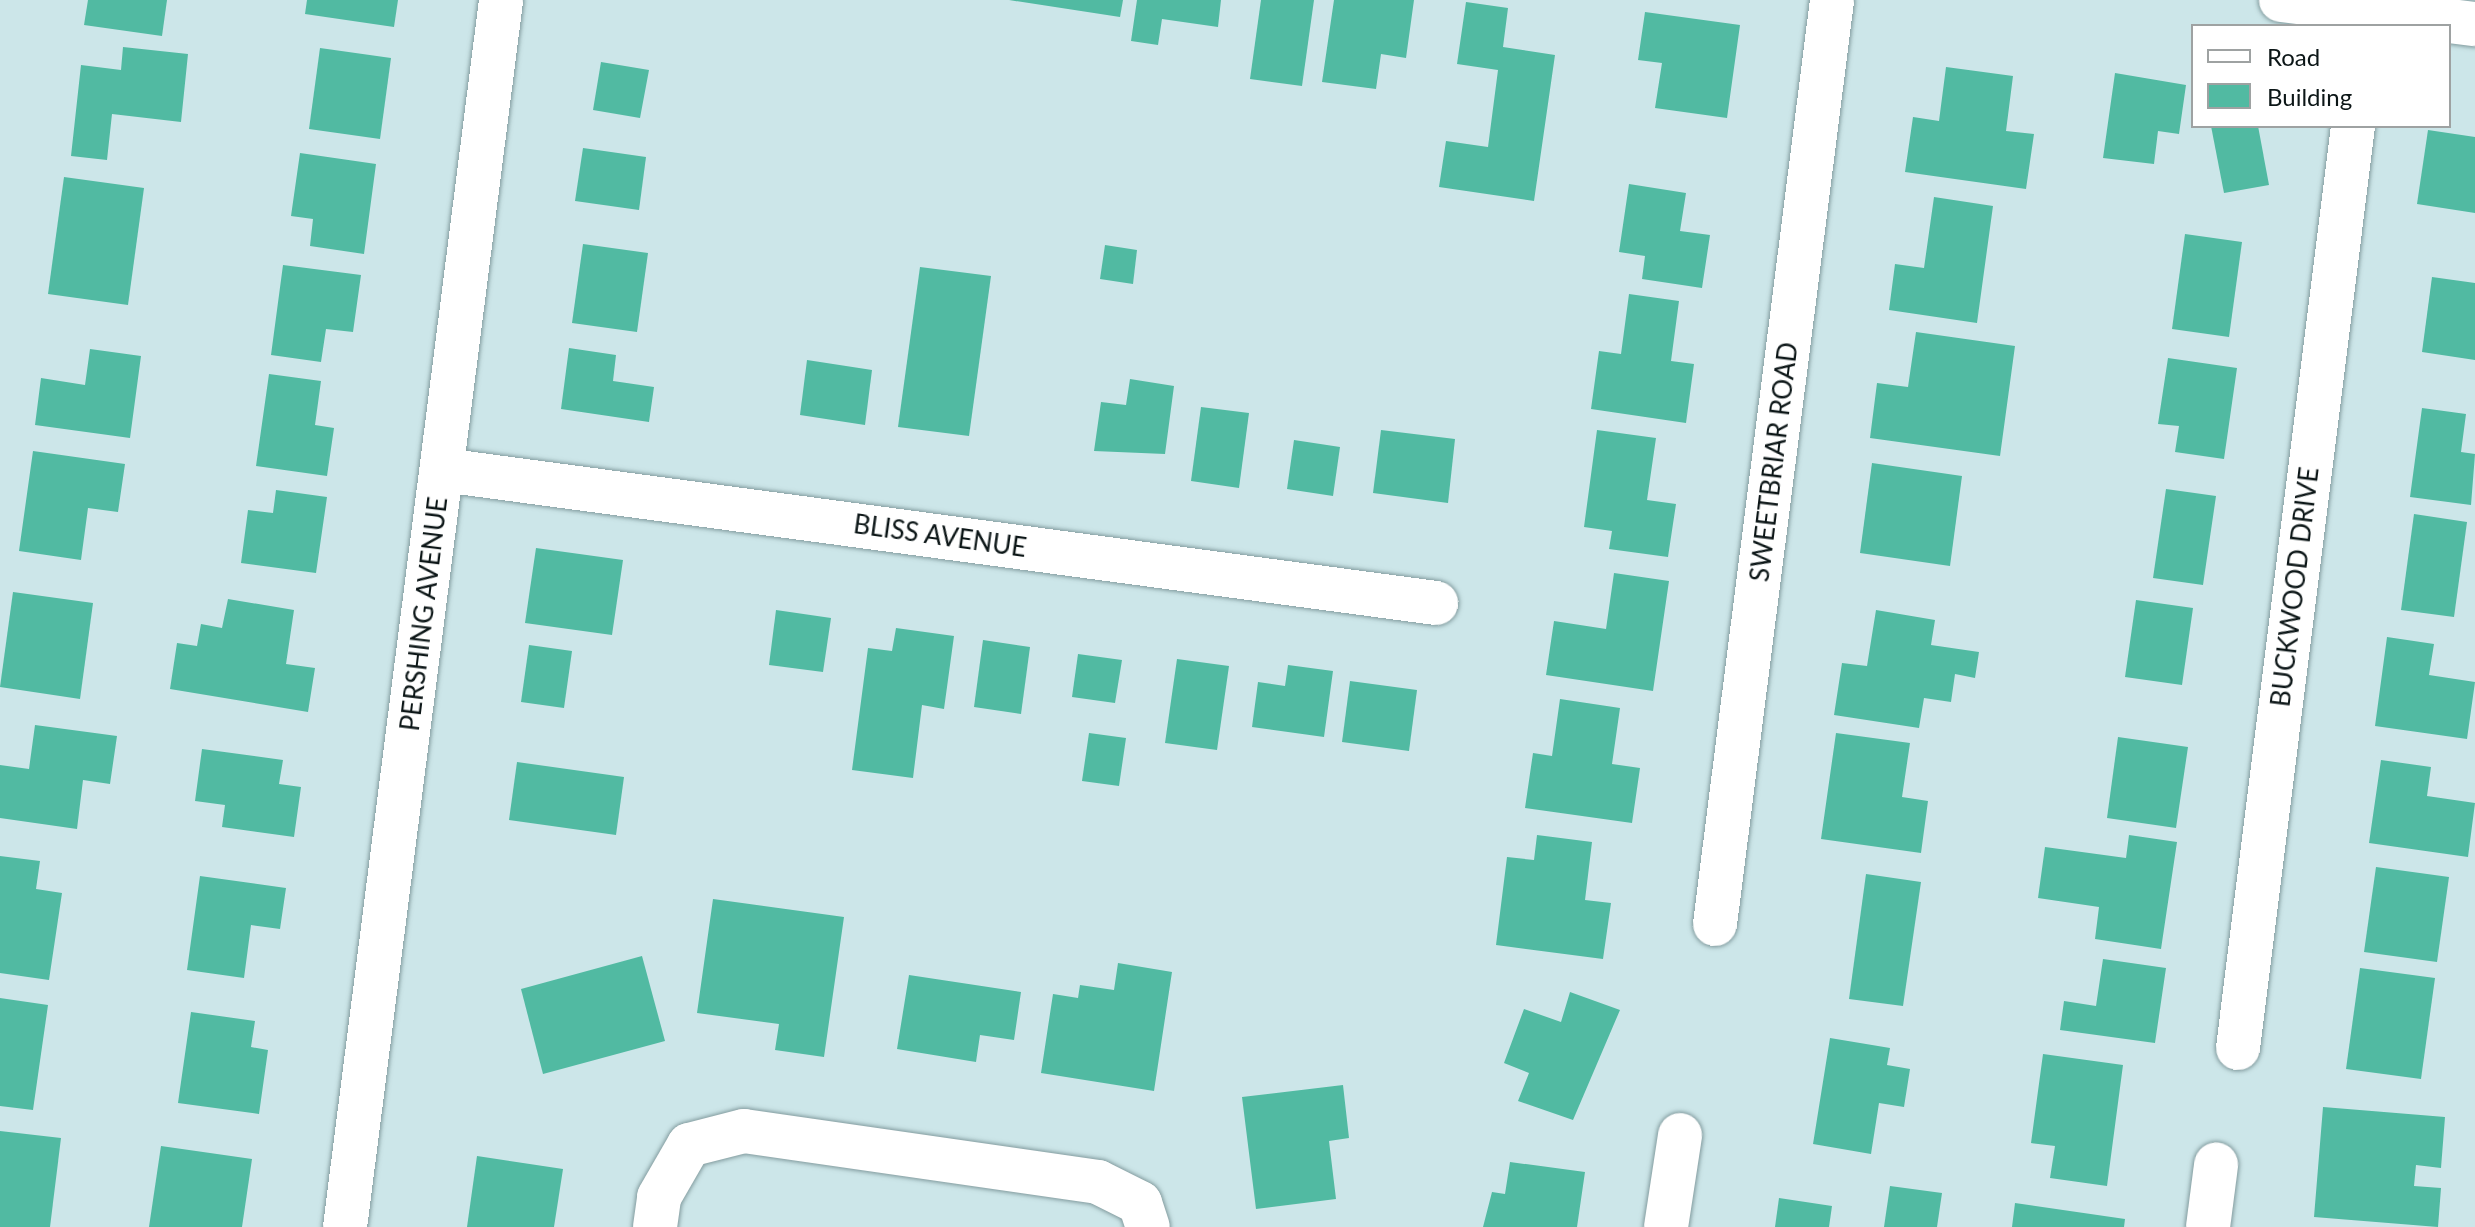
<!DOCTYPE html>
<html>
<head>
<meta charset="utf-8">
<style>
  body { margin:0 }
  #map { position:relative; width:2475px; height:1227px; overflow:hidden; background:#cce6e9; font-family:Lato,sans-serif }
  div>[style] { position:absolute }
  .building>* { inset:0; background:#51baa2 }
  .roads { filter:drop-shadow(0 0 2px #839c9f) drop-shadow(0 0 2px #839c9f) }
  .minor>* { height:44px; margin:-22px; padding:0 22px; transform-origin:22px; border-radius:22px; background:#fff }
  span { translate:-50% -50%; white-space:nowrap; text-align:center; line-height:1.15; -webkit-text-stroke:8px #fff; paint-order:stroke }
  .street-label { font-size:26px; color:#0c1617 }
  .legend { position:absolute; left:2191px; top:24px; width:260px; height:104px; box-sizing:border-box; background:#fff; border:2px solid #9ea2a2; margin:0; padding:10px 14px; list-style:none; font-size:24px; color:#0c1617 }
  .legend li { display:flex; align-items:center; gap:16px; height:40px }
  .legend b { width:40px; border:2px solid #9ea2a2 }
</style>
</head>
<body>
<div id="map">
  <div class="building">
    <i style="clip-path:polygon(88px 0,167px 0,162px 36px,84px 25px)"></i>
    <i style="clip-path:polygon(307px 0,398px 0,394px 27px,305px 14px)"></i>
    <i style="clip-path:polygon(1009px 0,1123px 0,1120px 17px)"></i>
    <i style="clip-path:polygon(1137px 0,1221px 0,1218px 27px,1162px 19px,1158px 45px,1131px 41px)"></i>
    <i style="clip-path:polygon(1261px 0,1314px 0,1302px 86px,1250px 79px)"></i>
    <i style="clip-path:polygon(1334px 0,1414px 0,1406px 58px,1381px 54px,1376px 89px,1322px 82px)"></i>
    <i style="clip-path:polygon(1466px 2px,1508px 8px,1503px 47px,1555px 55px,1534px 201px,1439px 187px,1446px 141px,1488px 147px,1498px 70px,1457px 64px)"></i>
    <i style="clip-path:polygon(1645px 12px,1740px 25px,1727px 118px,1655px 108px,1662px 63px,1638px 60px)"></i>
    <i style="clip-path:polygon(123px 47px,188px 54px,181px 122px,112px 114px,107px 160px,71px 156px,81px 65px,121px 70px)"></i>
    <i style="clip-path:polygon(320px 48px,391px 58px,380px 139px,309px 129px)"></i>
    <i style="clip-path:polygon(601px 62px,649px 70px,640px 118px,593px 110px)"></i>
    <i style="clip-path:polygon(1946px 67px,2013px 76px,2006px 131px,2034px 134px,2026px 189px,1905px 172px,1913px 117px,1939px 121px)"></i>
    <i style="clip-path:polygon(2115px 73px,2186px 85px,2179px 134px,2158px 131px,2154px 164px,2103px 158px)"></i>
    <i style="clip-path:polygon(2211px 126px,2258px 126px,2269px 185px,2224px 193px)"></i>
    <i style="clip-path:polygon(2428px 130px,2475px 137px,2475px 213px,2417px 204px)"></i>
    <i style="clip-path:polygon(583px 148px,646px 157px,639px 210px,575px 201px)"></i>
    <i style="clip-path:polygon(300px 153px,376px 164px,364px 254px,310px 246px,313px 219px,291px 216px)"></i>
    <i style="clip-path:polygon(64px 177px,144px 188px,128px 305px,48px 294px)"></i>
    <i style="clip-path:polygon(1629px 184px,1686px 193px,1680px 231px,1710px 235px,1702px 288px,1642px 279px,1645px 256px,1619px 252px)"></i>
    <i style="clip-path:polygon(1934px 197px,1993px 206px,1977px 323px,1889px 310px,1895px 264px,1924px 268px)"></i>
    <i style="clip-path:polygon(2185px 234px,2242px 242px,2229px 337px,2172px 329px)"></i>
    <i style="clip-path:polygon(583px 244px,648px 253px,637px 332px,572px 323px)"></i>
    <i style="clip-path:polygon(1105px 245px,1137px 250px,1133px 284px,1100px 279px)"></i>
    <i style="clip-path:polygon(283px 265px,361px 275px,353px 332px,326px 329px,321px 362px,271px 355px)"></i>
    <i style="clip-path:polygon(920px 267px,991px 276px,969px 436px,898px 427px)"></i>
    <i style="clip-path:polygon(2432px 277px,2475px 283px,2475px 360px,2422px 352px)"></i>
    <i style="clip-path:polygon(1629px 294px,1679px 301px,1671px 361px,1694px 364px,1686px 423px,1591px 409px,1599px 351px,1621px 354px)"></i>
    <i style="clip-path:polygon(1916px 332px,2015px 346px,2000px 456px,1870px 438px,1877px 383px,1908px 387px)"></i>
    <i style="clip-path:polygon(569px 348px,616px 355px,613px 381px,654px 387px,649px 422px,561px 409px)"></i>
    <i style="clip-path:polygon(90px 349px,141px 356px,130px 438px,35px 425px,41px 378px,85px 385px)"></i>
    <i style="clip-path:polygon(2168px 358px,2237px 368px,2224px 459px,2175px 452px,2179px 426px,2158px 424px)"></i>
    <i style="clip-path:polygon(807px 360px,872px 370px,865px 425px,800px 415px)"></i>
    <i style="clip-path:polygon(269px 374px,321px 381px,315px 425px,334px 428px,327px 476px,256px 466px)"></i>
    <i style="clip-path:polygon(1130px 379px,1174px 386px,1165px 454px,1094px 451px,1101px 402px,1126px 405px)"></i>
    <i style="clip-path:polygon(1201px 407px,1249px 413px,1239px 488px,1191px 481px)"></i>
    <i style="clip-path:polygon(2422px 408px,2466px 414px,2461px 452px,2475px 454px,2471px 505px,2410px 497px)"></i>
    <i style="clip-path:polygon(1381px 430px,1455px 439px,1448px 503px,1373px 493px)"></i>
    <i style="clip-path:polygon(1597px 430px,1656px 438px,1647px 500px,1676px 504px,1668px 557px,1609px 549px,1612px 531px,1584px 527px)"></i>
    <i style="clip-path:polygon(1294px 440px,1340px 447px,1333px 496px,1287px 489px)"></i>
    <i style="clip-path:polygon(33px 451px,125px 464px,118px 512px,88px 508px,81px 560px,19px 551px)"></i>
    <i style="clip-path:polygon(1872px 463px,1962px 476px,1950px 566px,1860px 553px)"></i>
    <i style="clip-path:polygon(2166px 489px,2216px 496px,2203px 585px,2153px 578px)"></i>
    <i style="clip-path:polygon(276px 490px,327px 497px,316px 573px,241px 563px,248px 510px,273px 513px)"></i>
    <i style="clip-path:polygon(2414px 514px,2467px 522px,2454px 617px,2401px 610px)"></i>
    <i style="clip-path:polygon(536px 548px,623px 560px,612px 635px,525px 623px)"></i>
    <i style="clip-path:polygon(1614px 573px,1669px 581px,1653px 691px,1546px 675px,1554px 621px,1606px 629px)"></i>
    <i style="clip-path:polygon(13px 592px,93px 603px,80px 699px,0 687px)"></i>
    <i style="clip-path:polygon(228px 599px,294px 610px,286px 664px,315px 668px,308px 712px,170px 689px,177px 643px,197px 646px,201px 624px,222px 628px)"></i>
    <i style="clip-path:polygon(2136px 600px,2193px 608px,2182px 685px,2125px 677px)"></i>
    <i style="clip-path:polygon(776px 610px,831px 618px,823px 672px,769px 665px)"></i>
    <i style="clip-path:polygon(1876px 610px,1935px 620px,1931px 645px,1979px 652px,1975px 678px,1955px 674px,1951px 702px,1924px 698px,1919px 728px,1834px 715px,1842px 663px,1867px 666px)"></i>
    <i style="clip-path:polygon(896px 628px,954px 636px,944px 709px,922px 705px,913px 778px,852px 770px,868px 648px,892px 651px)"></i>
    <i style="clip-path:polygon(2387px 637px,2434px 644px,2429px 675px,2475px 682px,2467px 739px,2375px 726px)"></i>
    <i style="clip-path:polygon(983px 640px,1030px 647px,1021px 714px,974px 707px)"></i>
    <i style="clip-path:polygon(529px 645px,572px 651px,564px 708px,521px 702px)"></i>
    <i style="clip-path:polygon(1078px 654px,1122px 660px,1115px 703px,1072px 697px)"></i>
    <i style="clip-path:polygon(1177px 659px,1229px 666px,1217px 750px,1165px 743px)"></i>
    <i style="clip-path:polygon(1288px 665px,1333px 671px,1324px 737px,1252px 727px,1258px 682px,1285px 686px)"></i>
    <i style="clip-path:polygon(1350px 681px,1417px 690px,1409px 751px,1342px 742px)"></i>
    <i style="clip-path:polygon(1560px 699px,1620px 708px,1612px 764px,1640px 768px,1632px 823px,1525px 808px,1533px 753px,1552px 756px)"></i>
    <i style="clip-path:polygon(35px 725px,117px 736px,110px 784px,83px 780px,77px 829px,0 818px,0 765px,29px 769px)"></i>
    <i style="clip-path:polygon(1089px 733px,1126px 738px,1119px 786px,1082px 781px)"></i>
    <i style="clip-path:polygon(1836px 733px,1910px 743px,1902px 797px,1928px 801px,1921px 853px,1821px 839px)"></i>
    <i style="clip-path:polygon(2118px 737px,2188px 747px,2176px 828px,2107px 818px)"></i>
    <i style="clip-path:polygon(202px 749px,283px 760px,279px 784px,301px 787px,294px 837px,222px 827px,225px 805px,195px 801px)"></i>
    <i style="clip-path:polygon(2381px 760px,2431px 767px,2427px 796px,2475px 803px,2468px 857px,2369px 843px)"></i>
    <i style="clip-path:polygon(517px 762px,624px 777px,616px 835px,509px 820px)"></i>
    <i style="clip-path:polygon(1537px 835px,1592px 842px,1585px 900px,1611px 903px,1603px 959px,1496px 945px,1507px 857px,1534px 860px)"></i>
    <i style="clip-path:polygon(2129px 835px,2177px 842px,2161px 949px,2095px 939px,2099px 907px,2038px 898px,2045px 847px,2126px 858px)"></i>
    <i style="clip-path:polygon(0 856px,40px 861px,36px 889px,62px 893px,49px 980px,0 973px)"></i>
    <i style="clip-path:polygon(2376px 867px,2449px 877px,2437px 962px,2364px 952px)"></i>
    <i style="clip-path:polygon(1866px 874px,1921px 882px,1903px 1006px,1849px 999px)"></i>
    <i style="clip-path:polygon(200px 876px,286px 888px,280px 929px,251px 925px,244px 978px,187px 970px)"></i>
    <i style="clip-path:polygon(713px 899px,844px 917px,824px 1057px,775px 1050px,779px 1024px,697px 1013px)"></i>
    <i style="clip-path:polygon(642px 956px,665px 1041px,543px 1074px,521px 989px)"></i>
    <i style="clip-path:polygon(2103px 959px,2166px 968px,2155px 1043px,2060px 1030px,2064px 1001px,2096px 1006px)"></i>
    <i style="clip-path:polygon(1118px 963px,1172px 972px,1154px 1091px,1041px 1073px,1053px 994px,1078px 998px,1080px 985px,1114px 990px)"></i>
    <i style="clip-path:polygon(2360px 968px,2435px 978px,2421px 1079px,2346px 1069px)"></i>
    <i style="clip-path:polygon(909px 975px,1021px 992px,1014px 1040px,980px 1035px,976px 1062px,897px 1049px)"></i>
    <i style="clip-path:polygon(1570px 992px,1620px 1010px,1573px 1120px,1518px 1101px,1529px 1073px,1504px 1063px,1524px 1009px,1561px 1022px)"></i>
    <i style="clip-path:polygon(0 998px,48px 1005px,33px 1110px,0 1106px)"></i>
    <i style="clip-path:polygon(191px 1012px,255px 1021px,251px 1047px,268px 1050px,259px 1114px,178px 1103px)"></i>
    <i style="clip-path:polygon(1830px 1038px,1890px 1048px,1887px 1065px,1910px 1069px,1904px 1107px,1879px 1103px,1871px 1154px,1813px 1144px)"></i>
    <i style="clip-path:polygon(2043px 1054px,2123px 1065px,2107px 1186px,2050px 1178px,2055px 1146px,2031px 1143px)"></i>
    <i style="clip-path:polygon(1343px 1085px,1349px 1138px,1329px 1141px,1336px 1199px,1256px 1209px,1242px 1097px)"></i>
    <i style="clip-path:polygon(2323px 1107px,2445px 1117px,2441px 1168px,2416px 1165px,2414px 1186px,2441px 1188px,2438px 1227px,2314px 1217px)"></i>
    <i style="clip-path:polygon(0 1131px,61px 1138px,50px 1227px,0 1227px)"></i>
    <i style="clip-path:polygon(161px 1146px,252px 1159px,242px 1227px,149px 1227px)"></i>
    <i style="clip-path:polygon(477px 1156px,563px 1169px,554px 1227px,467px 1227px)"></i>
    <i style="clip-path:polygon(1510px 1162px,1585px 1172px,1577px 1227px,1483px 1227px,1492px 1192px,1505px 1194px)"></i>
    <i style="clip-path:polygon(1890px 1186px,1942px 1193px,1937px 1227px,1884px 1227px)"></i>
    <i style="clip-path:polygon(1779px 1198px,1832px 1206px,1829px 1227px,1775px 1227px)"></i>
    <i style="clip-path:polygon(2015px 1203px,2125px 1219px,2124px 1227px,2012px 1227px)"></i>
  </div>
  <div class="roads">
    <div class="minor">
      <i style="left:2281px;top:0;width:195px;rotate:7.1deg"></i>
      <i style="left:443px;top:470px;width:1002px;rotate:7.63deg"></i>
      <i style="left:1715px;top:924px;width:931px;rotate:-82.78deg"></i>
      <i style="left:2238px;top:1048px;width:929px;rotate:-82.89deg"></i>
      <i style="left:345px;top:1227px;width:1237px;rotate:-82.75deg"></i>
      <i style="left:655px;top:1227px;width:30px;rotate:-82deg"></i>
      <i style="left:659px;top:1197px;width:60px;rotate:-60deg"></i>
      <i style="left:689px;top:1145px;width:57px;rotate:-14.3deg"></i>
      <i style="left:744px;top:1131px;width:358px;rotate:8.2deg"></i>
      <i style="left:1098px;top:1182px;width:47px;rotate:26.6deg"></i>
      <i style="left:1140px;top:1203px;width:25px;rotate:72deg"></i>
      <i style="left:1666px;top:1227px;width:93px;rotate:-81.3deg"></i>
      <i style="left:2208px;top:1227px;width:63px;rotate:-82.6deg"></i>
    </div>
  </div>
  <div class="street-label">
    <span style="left:1774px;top:462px;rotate:-83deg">SWEETBRIAR ROAD</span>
    <span style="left:940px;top:536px;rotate:8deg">BLISS AVENUE</span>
    <span style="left:2295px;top:587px;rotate:-83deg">BUCKWOOD DRIVE</span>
    <span style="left:424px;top:614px;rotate:-83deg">PERSHING AVENUE</span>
  </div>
  <ul class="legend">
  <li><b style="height:10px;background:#fff"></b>Road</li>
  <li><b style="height:22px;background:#51baa2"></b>Building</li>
  </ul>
</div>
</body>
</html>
